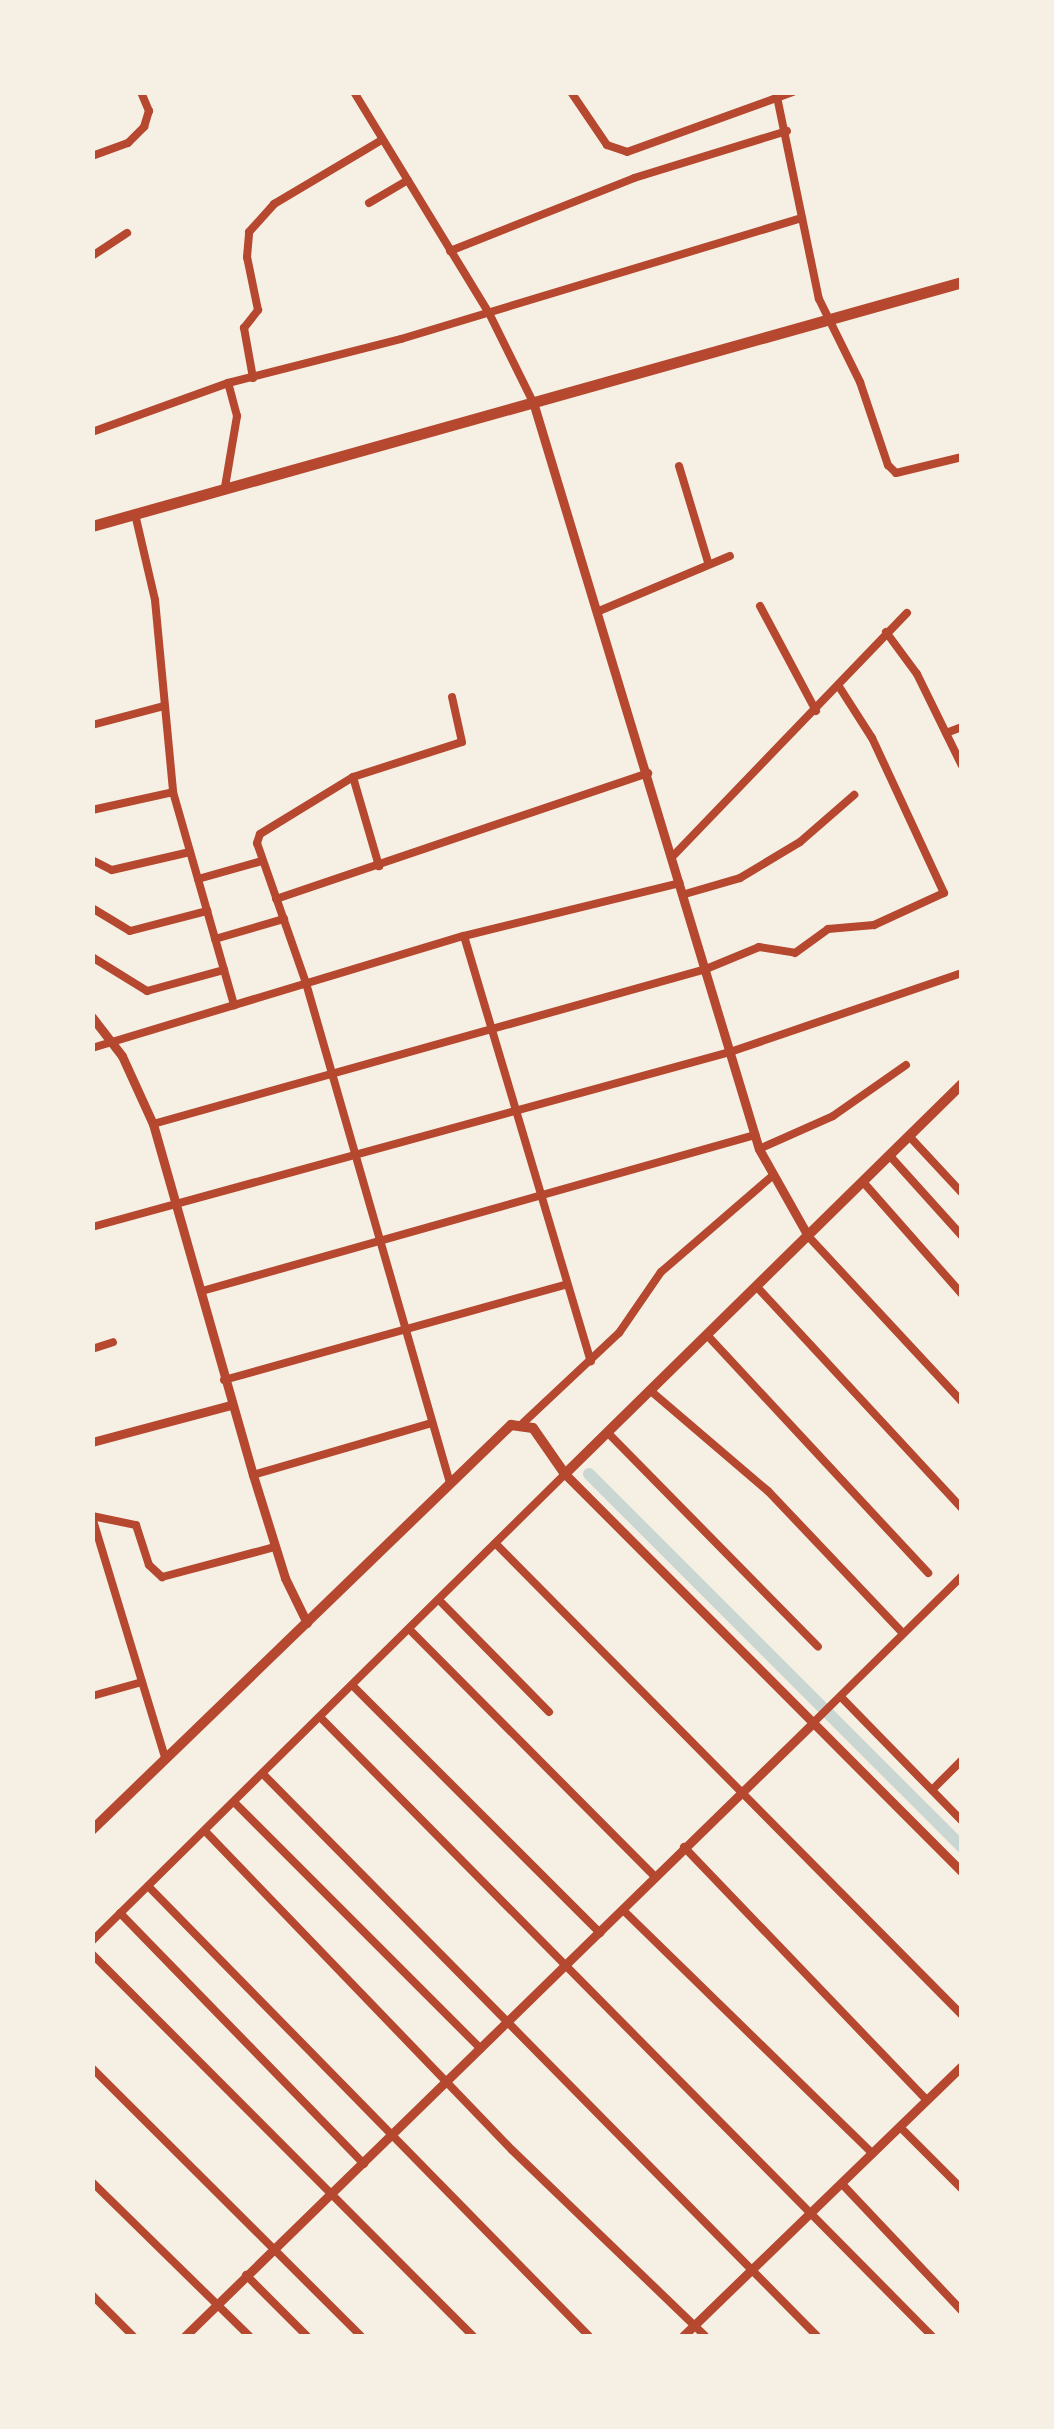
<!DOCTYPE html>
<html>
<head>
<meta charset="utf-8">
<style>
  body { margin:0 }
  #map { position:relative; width:1054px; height:2429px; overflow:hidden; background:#f6efe4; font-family:Mulish,sans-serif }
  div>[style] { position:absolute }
  .canal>* { height:12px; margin:-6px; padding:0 6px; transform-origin:6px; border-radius:6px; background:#c9d6d2 }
  .minor>* { height:8px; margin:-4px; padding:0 4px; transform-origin:4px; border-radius:4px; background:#b5482f }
  .tertiary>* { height:9px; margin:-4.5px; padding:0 4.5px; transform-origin:4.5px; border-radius:4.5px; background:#b5482f }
  .secondary>* { height:10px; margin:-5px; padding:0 5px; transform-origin:5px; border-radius:5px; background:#b5482f }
  .primary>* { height:11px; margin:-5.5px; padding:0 5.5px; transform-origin:5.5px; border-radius:5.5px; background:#b5482f }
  span { translate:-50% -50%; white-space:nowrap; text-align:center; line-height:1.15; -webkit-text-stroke:10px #f6efe4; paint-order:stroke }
  .frame { position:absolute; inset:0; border:95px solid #f6efe4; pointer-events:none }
</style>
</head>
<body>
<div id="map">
  <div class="canal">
    <i style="left:589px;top:1474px;width:528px;rotate:45deg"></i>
  </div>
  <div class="minor">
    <i style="left:354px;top:92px;width:259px;rotate:58.6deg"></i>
    <i style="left:489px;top:313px;width:99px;rotate:63.7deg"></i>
    <i style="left:571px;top:92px;width:64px;rotate:55.8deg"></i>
    <i style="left:607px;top:145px;width:21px;rotate:19deg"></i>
    <i style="left:627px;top:152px;width:177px;rotate:-19.9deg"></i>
    <i style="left:776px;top:92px;width:211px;rotate:78.3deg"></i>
    <i style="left:819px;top:299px;width:93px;rotate:63.7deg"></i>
    <i style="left:860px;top:382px;width:88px;rotate:71.4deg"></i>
    <i style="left:888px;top:465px;width:11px;rotate:45deg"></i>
    <i style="left:896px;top:473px;width:68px;rotate:-13.6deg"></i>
    <i style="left:92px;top:156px;width:38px;rotate:-20deg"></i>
    <i style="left:128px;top:143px;width:23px;rotate:-45deg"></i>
    <i style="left:144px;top:127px;width:17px;rotate:-73deg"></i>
    <i style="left:149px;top:111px;width:21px;rotate:-113deg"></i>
    <i style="left:369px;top:203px;width:45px;rotate:-30.5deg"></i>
    <i style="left:450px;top:251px;width:198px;rotate:-21.6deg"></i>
    <i style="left:634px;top:178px;width:160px;rotate:-17.1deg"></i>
    <i style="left:92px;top:256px;width:42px;rotate:-33.3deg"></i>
    <i style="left:253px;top:378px;width:51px;rotate:-100.2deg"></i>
    <i style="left:244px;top:328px;width:23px;rotate:-52deg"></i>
    <i style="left:258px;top:310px;width:54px;rotate:-101.7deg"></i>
    <i style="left:247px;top:257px;width:25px;rotate:-85deg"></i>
    <i style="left:249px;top:232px;width:38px;rotate:-48deg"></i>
    <i style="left:274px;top:204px;width:126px;rotate:-30.7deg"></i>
    <i style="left:92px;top:432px;width:145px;rotate:-19.8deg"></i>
    <i style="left:228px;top:383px;width:179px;rotate:-14.3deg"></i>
    <i style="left:401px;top:339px;width:419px;rotate:-16.8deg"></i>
    <i style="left:679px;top:466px;width:100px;rotate:73.2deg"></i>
    <i style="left:225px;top:487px;width:72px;rotate:-80.4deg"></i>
    <i style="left:237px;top:416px;width:34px;rotate:-105deg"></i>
    <i style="left:135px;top:514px;width:88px;rotate:76.9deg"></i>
    <i style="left:155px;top:600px;width:193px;rotate:84.6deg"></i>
    <i style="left:173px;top:792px;width:222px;rotate:74deg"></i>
    <i style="left:760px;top:606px;width:119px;rotate:61.9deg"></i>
    <i style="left:599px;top:611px;width:142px;rotate:-22.8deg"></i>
    <i style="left:886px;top:632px;width:52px;rotate:53.6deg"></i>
    <i style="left:917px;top:674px;width:102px;rotate:63.9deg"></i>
    <i style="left:92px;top:725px;width:74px;rotate:-14.8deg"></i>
    <i style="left:946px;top:733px;width:17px;rotate:-21deg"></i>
    <i style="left:353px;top:777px;width:93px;rotate:73.7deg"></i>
    <i style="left:92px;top:810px;width:83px;rotate:-12.5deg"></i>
    <i style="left:674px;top:855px;width:336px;rotate:-46.1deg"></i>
    <i style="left:92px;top:860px;width:22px;rotate:27deg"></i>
    <i style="left:112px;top:870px;width:80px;rotate:-13deg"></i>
    <i style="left:198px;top:879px;width:66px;rotate:-15.7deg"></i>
    <i style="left:685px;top:894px;width:57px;rotate:-16.2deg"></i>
    <i style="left:740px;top:878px;width:70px;rotate:-31deg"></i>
    <i style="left:800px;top:842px;width:72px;rotate:-41deg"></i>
    <i style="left:276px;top:899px;width:393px;rotate:-18.7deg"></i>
    <i style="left:92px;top:908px;width:44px;rotate:31.2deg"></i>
    <i style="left:130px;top:931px;width:80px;rotate:-14.6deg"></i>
    <i style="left:464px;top:936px;width:444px;rotate:73.4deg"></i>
    <i style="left:215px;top:939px;width:72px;rotate:-16.2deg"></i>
    <i style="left:92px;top:957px;width:65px;rotate:31.7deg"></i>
    <i style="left:147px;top:991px;width:80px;rotate:-15.3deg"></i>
    <i style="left:92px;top:1048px;width:388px;rotate:-16.8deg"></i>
    <i style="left:464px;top:936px;width:222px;rotate:-13.8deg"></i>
    <i style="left:153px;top:1124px;width:574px;rotate:-15.66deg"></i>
    <i style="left:706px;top:969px;width:57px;rotate:-22.5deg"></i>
    <i style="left:759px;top:947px;width:36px;rotate:9deg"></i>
    <i style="left:795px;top:953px;width:41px;rotate:-36deg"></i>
    <i style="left:828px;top:929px;width:46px;rotate:-5deg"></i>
    <i style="left:874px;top:925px;width:77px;rotate:-24.6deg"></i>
    <i style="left:944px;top:893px;width:171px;rotate:-114.9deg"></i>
    <i style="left:872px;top:738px;width:59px;rotate:-122.6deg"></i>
    <i style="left:909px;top:1136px;width:78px;rotate:47.1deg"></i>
    <i style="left:759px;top:1149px;width:81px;rotate:-24deg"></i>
    <i style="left:833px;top:1116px;width:89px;rotate:-34.9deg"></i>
    <i style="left:890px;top:1156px;width:108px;rotate:48deg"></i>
    <i style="left:864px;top:1183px;width:148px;rotate:48.6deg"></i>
    <i style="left:92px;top:1227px;width:662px;rotate:-15.34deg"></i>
    <i style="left:730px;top:1052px;width:245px;rotate:-18.8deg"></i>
    <i style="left:808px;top:1236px;width:226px;rotate:47.1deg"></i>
    <i style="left:757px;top:1287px;width:301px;rotate:47.2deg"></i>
    <i style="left:202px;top:1291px;width:575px;rotate:-15.75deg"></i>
    <i style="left:707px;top:1335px;width:325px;rotate:47.1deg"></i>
    <i style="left:92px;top:1349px;width:22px;rotate:-18deg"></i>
    <i style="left:224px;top:1380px;width:354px;rotate:-15.6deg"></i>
    <i style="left:652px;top:1392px;width:153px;rotate:40.5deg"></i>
    <i style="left:768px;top:1491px;width:195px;rotate:46.5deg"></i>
    <i style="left:523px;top:1423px;width:132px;rotate:-43.2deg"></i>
    <i style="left:619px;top:1333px;width:74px;rotate:-55.5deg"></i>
    <i style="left:661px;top:1272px;width:145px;rotate:-40.8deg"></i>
    <i style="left:609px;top:1434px;width:298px;rotate:45.5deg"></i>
    <i style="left:253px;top:1475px;width:183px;rotate:-16.2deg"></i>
    <i style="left:450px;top:1483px;width:520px;rotate:-106.07deg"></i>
    <i style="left:306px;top:983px;width:148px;rotate:-109.3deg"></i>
    <i style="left:257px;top:843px;width:9px;rotate:-72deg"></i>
    <i style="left:260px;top:834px;width:109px;rotate:-31.5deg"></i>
    <i style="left:353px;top:777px;width:114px;rotate:-17.8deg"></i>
    <i style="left:462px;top:742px;width:46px;rotate:-102.5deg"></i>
    <i style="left:92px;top:1516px;width:45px;rotate:11.6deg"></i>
    <i style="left:136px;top:1525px;width:42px;rotate:72deg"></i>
    <i style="left:149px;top:1565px;width:18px;rotate:43deg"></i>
    <i style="left:162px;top:1577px;width:117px;rotate:-14.9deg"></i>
    <i style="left:92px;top:1517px;width:252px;rotate:73.1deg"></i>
    <i style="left:497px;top:1545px;width:661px;rotate:45.31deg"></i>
    <i style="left:439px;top:1600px;width:157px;rotate:45.5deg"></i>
    <i style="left:409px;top:1629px;width:349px;rotate:45.2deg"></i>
    <i style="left:352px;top:1685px;width:351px;rotate:45deg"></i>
    <i style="left:92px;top:1696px;width:52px;rotate:-15.6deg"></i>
    <i style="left:841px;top:1697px;width:173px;rotate:45.7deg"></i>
    <i style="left:320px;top:1717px;width:870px;rotate:45.33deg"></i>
    <i style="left:814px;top:1722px;width:208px;rotate:-44.6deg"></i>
    <i style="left:263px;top:1774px;width:789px;rotate:45.41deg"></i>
    <i style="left:932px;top:1790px;width:42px;rotate:-45deg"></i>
    <i style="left:234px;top:1802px;width:349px;rotate:45deg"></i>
    <i style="left:205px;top:1831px;width:443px;rotate:46.1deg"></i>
    <i style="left:512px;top:2150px;width:268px;rotate:43.9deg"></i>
    <i style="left:684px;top:1847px;width:351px;rotate:46.2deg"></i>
    <i style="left:148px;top:1886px;width:630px;rotate:45.58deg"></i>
    <i style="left:623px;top:1910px;width:349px;rotate:44.3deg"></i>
    <i style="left:120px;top:1913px;width:350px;rotate:45.8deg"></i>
    <i style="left:92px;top:1941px;width:665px;rotate:-44.63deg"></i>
    <i style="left:92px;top:1954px;width:540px;rotate:45.08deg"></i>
    <i style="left:92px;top:2068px;width:380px;rotate:44.9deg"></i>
    <i style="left:900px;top:2127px;width:88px;rotate:45deg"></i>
    <i style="left:92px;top:2182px;width:220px;rotate:44.4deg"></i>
    <i style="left:842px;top:2184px;width:175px;rotate:46.6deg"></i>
    <i style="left:246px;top:2275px;width:86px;rotate:45deg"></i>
    <i style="left:92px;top:2295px;width:58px;rotate:45deg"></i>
  </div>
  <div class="tertiary">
    <i style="left:533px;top:402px;width:780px;rotate:73.17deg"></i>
    <i style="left:759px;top:1149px;width:100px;rotate:60.6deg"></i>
    <i style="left:92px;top:1017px;width:49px;rotate:52.4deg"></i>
    <i style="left:122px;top:1056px;width:75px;rotate:65.5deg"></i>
    <i style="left:153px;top:1124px;width:365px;rotate:74.1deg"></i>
    <i style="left:253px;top:1475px;width:108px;rotate:72.7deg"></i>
    <i style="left:285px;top:1578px;width:50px;rotate:63.9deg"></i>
    <i style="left:92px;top:1442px;width:144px;rotate:-14.9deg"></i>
    <i style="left:565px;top:1474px;width:562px;rotate:45.07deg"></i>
    <i style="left:185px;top:2336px;width:879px;rotate:-44.31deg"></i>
    <i style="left:683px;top:2336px;width:388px;rotate:-44.1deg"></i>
  </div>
  <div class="secondary">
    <i style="left:92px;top:1830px;width:583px;rotate:-44.03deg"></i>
    <i style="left:511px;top:1425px;width:22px;rotate:8deg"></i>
    <i style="left:533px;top:1428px;width:56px;rotate:55.2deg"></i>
    <i style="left:565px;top:1474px;width:557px;rotate:-44.49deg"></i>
  </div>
  <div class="primary">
    <i style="left:92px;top:526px;width:904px;rotate:-15.67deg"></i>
  </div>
  <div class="frame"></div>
</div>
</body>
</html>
